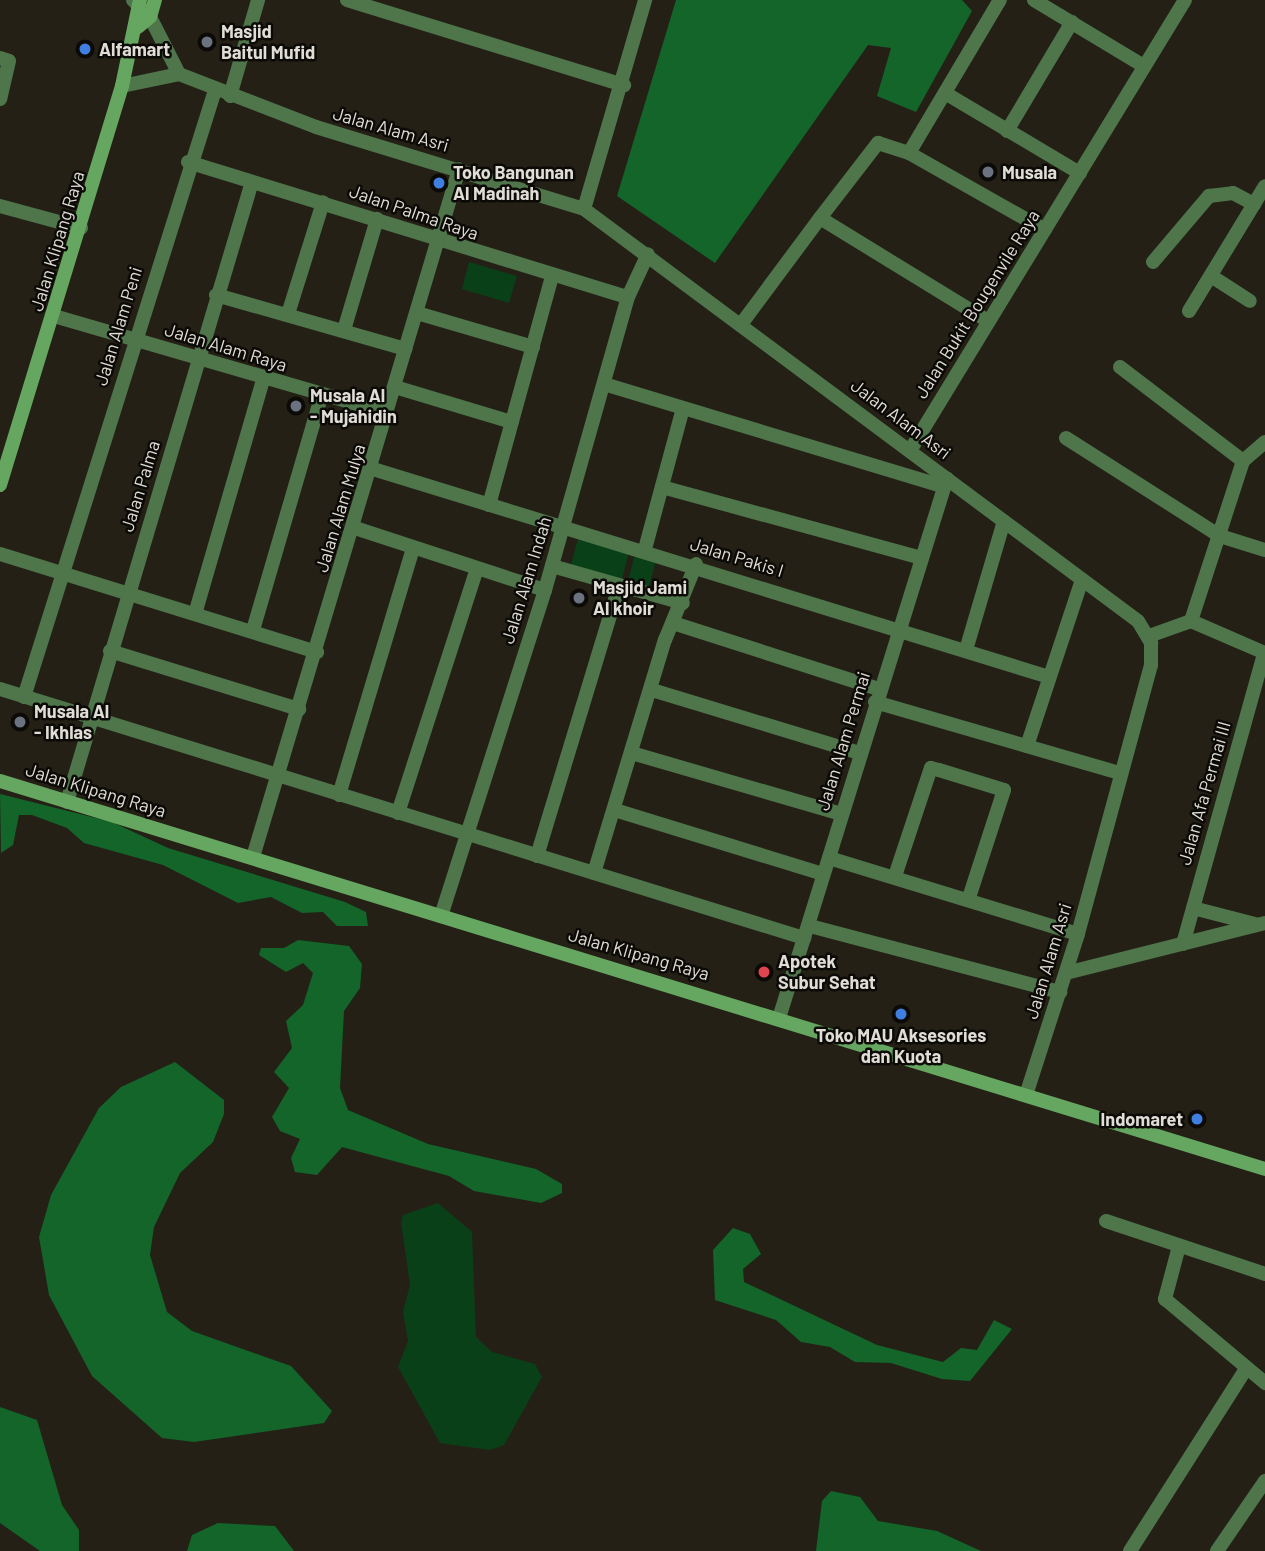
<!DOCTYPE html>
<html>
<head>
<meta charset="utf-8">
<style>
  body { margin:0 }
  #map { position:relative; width:1265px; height:1551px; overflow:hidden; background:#242016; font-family:Barlow,sans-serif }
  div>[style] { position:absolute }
  .green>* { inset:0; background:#094018 }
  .forest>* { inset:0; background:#136529 }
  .street>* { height:14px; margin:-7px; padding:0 7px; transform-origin:7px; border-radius:7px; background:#4e764a }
  .secondary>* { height:14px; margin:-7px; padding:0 7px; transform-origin:7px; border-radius:7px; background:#65a760 }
  .dots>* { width:19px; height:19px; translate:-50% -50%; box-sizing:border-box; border:4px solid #0c0a06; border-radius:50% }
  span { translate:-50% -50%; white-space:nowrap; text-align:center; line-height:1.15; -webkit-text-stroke:5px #0c0a06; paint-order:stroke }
  .poi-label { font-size:18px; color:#e0ddd6; font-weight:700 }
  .left { translate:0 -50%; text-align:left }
  .right { translate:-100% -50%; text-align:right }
  .street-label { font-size:18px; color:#e0ddd6 }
</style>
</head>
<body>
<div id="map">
  <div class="green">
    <i style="clip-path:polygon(469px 262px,517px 276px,509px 303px,462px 289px)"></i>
    <i style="clip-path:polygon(578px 539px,629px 552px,622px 579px,571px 565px)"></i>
    <i style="clip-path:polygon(635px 554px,656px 560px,649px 587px,628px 582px)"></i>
    <i style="clip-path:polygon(438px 1203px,472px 1232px,476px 1337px,492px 1352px,535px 1364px,542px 1377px,504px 1445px,490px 1450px,440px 1443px,398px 1367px,408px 1341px,403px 1312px,410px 1285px,401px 1222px,403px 1215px)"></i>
  </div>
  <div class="forest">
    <i style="clip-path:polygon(676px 0,962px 0,972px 11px,916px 112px,877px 96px,891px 48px,868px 45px,715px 263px,617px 196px)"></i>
    <i style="clip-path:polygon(0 794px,112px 822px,168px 848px,345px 902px,366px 912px,368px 926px,337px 926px,323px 912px,302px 913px,271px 897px,238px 903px,163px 865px,84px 843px,67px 828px,32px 815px,19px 815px,13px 845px,1px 853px)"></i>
    <i style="clip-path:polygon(298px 940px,349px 946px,362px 964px,360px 988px,344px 1011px,340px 1088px,348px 1110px,428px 1144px,536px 1169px,562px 1184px,562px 1193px,541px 1203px,474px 1191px,449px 1176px,342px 1147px,317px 1175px,295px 1172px,291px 1158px,300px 1139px,280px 1131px,272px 1117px,289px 1088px,274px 1072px,292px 1048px,286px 1021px,303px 1005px,313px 973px,303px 963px,286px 972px,259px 955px,261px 948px,284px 948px)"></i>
    <i style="clip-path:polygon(175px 1062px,224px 1100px,224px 1114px,213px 1142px,180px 1173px,154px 1227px,150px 1255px,167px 1312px,192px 1331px,291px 1366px,332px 1411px,324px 1423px,194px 1442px,162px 1438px,92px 1376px,49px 1295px,39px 1237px,51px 1195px,99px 1108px,121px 1087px)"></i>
    <i style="clip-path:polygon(733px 1228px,750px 1234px,761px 1254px,743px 1269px,744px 1282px,877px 1345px,943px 1362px,961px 1348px,977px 1350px,994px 1320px,1012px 1329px,970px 1381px,942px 1379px,891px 1363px,855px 1362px,830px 1347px,801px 1342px,776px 1320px,715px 1300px,713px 1250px)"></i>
    <i style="clip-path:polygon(0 1407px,37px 1420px,62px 1505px,79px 1530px,79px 1551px,40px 1551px,0 1523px)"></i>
    <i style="clip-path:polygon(831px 1491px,860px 1497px,878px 1521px,937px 1531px,981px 1551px,816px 1551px,822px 1501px)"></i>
    <i style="clip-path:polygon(218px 1523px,275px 1526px,294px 1551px,187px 1551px,192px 1535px)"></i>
  </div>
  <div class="street">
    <i style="left:133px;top:0;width:24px;rotate:45deg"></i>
    <i style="left:150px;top:17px;width:64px;rotate:63deg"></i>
    <i style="left:347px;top:0;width:290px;rotate:17.1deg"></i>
    <i style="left:1034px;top:0;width:128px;rotate:31deg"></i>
    <i style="left:0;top:58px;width:9px;rotate:18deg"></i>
    <i style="left:9px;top:61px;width:39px;rotate:103deg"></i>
    <i style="left:179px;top:74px;width:147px;rotate:21.1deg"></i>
    <i style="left:316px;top:127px;width:280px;rotate:17deg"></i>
    <i style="left:584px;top:209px;width:690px;rotate:36.64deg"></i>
    <i style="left:1138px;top:621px;width:26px;rotate:59deg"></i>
    <i style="left:1151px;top:643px;width:22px;rotate:90deg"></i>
    <i style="left:1151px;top:665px;width:279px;rotate:105.2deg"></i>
    <i style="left:1078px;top:934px;width:169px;rotate:107.9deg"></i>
    <i style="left:122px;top:86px;width:58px;rotate:-11.9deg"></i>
    <i style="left:945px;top:93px;width:157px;rotate:30.7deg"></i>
    <i style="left:230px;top:96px;width:100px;rotate:-73.7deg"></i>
    <i style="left:1007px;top:131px;width:127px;rotate:-59.2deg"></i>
    <i style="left:909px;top:153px;width:178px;rotate:-59.3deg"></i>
    <i style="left:188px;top:162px;width:460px;rotate:17.1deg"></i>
    <i style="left:0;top:206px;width:84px;rotate:15.2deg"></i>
    <i style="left:584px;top:209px;width:218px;rotate:-73.7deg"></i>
    <i style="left:1153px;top:262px;width:87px;rotate:-49.7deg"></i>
    <i style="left:1209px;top:196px;width:24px;rotate:-7deg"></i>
    <i style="left:1233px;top:193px;width:24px;rotate:28deg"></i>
    <i style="left:1211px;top:276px;width:46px;rotate:32.7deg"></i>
    <i style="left:216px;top:295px;width:197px;rotate:15.9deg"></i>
    <i style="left:1189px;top:311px;width:146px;rotate:-58.7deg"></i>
    <i style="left:417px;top:313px;width:121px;rotate:16.3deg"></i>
    <i style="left:288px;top:314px;width:117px;rotate:-72.6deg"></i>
    <i style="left:54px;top:316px;width:347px;rotate:16.2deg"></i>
    <i style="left:988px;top:321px;width:197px;rotate:-148.5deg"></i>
    <i style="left:820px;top:218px;width:95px;rotate:-52.3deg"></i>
    <i style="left:878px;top:143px;width:33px;rotate:18deg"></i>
    <i style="left:909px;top:153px;width:156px;rotate:29.5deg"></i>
    <i style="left:742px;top:323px;width:131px;rotate:-53.4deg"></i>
    <i style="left:344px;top:330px;width:116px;rotate:-73.4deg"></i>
    <i style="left:1120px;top:367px;width:155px;rotate:37.4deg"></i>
    <i style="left:604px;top:384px;width:353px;rotate:16.8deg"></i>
    <i style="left:395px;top:387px;width:122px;rotate:16.7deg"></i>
    <i style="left:1066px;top:438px;width:183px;rotate:32.5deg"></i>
    <i style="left:1220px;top:536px;width:47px;rotate:17.3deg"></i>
    <i style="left:911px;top:449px;width:526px;rotate:-58.61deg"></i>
    <i style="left:373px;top:469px;width:707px;rotate:17.1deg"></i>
    <i style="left:662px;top:487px;width:269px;rotate:15.3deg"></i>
    <i style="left:489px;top:505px;width:237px;rotate:-74.6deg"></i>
    <i style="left:355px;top:528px;width:200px;rotate:18.1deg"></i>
    <i style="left:645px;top:549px;width:142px;rotate:-74.9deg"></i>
    <i style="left:0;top:554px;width:332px;rotate:17.2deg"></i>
    <i style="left:552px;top:566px;width:136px;rotate:15.8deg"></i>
    <i style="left:195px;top:614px;width:244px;rotate:-73.8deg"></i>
    <i style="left:1191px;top:621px;width:168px;rotate:-72deg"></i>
    <i style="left:1243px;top:461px;width:29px;rotate:-41deg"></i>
    <i style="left:673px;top:623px;width:216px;rotate:17.8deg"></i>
    <i style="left:253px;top:630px;width:246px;rotate:-73.7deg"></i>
    <i style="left:1149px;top:636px;width:45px;rotate:-19.7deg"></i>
    <i style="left:1191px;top:621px;width:81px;rotate:23.4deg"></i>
    <i style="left:966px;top:650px;width:134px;rotate:-73.6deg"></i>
    <i style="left:110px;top:651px;width:198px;rotate:17.1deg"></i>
    <i style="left:0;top:689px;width:842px;rotate:17.21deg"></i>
    <i style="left:652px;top:690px;width:216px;rotate:16.9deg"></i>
    <i style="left:24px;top:697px;width:636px;rotate:-72.53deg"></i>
    <i style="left:875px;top:702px;width:254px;rotate:16.2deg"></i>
    <i style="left:1027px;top:746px;width:175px;rotate:-71.7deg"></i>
    <i style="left:635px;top:754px;width:215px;rotate:16.2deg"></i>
    <i style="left:339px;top:795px;width:258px;rotate:-73.3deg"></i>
    <i style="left:67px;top:802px;width:647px;rotate:-73.39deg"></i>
    <i style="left:618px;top:811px;width:214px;rotate:17.1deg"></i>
    <i style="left:398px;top:813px;width:256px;rotate:-72.1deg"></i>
    <i style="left:537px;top:856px;width:282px;rotate:-73.1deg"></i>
    <i style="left:253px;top:857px;width:718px;rotate:-73.33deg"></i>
    <i style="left:829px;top:858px;width:260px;rotate:17deg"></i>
    <i style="left:594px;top:873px;width:244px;rotate:-73.1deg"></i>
    <i style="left:665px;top:640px;width:82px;rotate:-67.8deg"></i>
    <i style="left:895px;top:876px;width:114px;rotate:-71.6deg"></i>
    <i style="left:931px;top:768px;width:8px;rotate:14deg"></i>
    <i style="left:939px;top:770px;width:68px;rotate:17.1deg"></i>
    <i style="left:1004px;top:790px;width:114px;rotate:108deg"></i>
    <i style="left:1193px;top:908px;width:64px;rotate:14.5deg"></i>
    <i style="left:441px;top:916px;width:342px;rotate:-72.3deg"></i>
    <i style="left:545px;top:590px;width:305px;rotate:-74.2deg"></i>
    <i style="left:628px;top:297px;width:47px;rotate:-65.1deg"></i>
    <i style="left:810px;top:926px;width:259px;rotate:14.8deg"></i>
    <i style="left:1183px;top:944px;width:302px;rotate:-74.4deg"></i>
    <i style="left:1066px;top:973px;width:205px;rotate:-14.1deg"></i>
    <i style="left:780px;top:1015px;width:562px;rotate:-72.72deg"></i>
    <i style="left:1106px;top:1221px;width:168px;rotate:18.4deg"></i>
    <i style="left:1178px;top:1250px;width:51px;rotate:104.9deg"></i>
    <i style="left:1165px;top:1299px;width:131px;rotate:40deg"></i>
    <i style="left:1130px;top:1551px;width:216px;rotate:-57.5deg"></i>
    <i style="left:1217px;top:1551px;width:85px;rotate:-55.6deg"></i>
  </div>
  <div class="secondary">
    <i style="left:138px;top:27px;width:16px;rotate:-40deg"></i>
    <i style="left:150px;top:17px;width:18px;rotate:-74deg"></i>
    <i style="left:0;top:485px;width:417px;rotate:-73deg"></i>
    <i style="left:122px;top:86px;width:88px;rotate:-78.2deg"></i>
    <i style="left:0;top:781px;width:1323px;rotate:17.05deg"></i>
  </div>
  <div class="dots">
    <i style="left:207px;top:42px;background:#6b7280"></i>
    <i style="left:85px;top:49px;background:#3f7fe0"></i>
    <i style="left:988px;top:172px;background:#6b7280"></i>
    <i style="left:439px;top:183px;background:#3f7fe0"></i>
    <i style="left:296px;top:406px;background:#6b7280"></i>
    <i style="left:579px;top:598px;background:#6b7280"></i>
    <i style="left:20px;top:722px;background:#6b7280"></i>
    <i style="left:764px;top:972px;background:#e0444e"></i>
    <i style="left:901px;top:1014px;background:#3f7fe0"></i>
    <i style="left:1197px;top:1119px;background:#3f7fe0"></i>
  </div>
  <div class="poi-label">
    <span class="left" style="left:221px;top:42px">Masjid<br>Baitul Mufid</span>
    <span class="left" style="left:99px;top:49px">Alfamart</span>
    <span class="left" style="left:1002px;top:172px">Musala</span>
    <span class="left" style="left:453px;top:183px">Toko Bangunan<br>Al Madinah</span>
    <span class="left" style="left:310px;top:406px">Musala Al<br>- Mujahidin</span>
    <span class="left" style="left:593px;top:598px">Masjid Jami<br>Al khoir</span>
    <span class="left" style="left:34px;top:722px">Musala Al<br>- Ikhlas</span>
    <span class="left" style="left:778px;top:972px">Apotek<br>Subur Sehat</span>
    <span style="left:901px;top:1046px">Toko MAU Aksesories<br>dan Kuota</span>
    <span class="right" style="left:1183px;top:1119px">Indomaret</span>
  </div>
  <div class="street-label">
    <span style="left:391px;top:129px;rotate:16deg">Jalan Alam Asri</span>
    <span style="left:414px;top:212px;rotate:19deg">Jalan Palma Raya</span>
    <span style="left:57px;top:241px;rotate:-73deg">Jalan Klipang Raya</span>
    <span style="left:977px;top:304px;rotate:-58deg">Jalan Bukit Bougenvile Raya</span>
    <span style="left:118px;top:326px;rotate:-73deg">Jalan Alam Peni</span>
    <span style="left:226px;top:347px;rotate:17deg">Jalan Alam Raya</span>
    <span style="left:901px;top:419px;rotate:37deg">Jalan Alam Asri</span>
    <span style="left:140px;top:486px;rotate:-73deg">Jalan Palma</span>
    <span style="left:340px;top:508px;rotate:-73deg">Jalan Alam Mulya</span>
    <span style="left:737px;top:557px;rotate:17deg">Jalan Pakis I</span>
    <span style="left:526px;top:580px;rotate:-73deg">Jalan Alam Indah</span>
    <span style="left:843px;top:741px;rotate:-73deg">Jalan Alam Permai</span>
    <span style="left:96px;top:790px;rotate:17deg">Jalan Klipang Raya</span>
    <span style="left:1204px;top:793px;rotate:-74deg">Jalan Afa Permai III</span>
    <span style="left:639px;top:954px;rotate:16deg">Jalan Klipang Raya</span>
    <span style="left:1048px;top:961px;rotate:-73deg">Jalan Alam Asri</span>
  </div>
</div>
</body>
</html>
